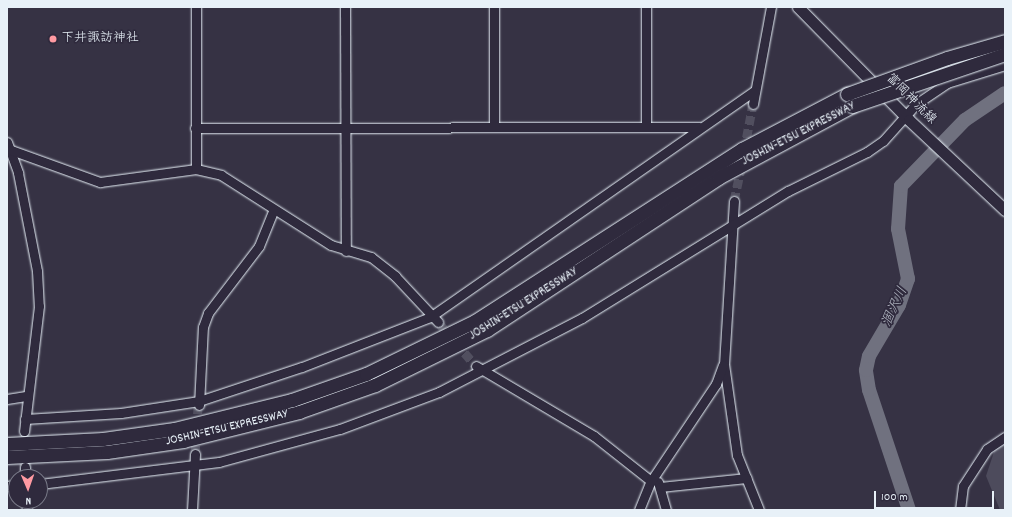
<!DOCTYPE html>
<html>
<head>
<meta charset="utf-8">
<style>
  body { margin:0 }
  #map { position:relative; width:1012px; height:517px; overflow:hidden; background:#363244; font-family:Dekko,"Klee One",sans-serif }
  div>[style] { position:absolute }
  .green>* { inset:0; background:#4d4b5c }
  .river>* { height:14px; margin:-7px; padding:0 7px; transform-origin:7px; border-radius:7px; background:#70717f }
  .minor-tunnel>* { height:9px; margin-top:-4.5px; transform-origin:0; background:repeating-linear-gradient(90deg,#514f5f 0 9px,transparent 0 13.5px) }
  .roads { filter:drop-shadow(0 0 1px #e8f1f8) drop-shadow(0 0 1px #e8f1f8) }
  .minor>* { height:9px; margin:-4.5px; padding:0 4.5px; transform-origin:4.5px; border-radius:4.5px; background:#2f2a3d }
  .major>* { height:11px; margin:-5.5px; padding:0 5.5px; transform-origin:5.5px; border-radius:5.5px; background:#2f2a3d }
  .highway>* { height:13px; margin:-6.5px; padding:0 6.5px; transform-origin:6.5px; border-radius:6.5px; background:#2f2a3d }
  .bridges { filter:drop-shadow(0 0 1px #e8f1f8) drop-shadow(0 0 1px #e8f1f8) }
  .highway-bridge>* { height:13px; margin:-6.5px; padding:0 6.5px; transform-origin:6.5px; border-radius:6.5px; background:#2f2a3d }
  .dots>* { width:11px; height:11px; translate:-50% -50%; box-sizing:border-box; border:2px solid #2f2a3d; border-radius:50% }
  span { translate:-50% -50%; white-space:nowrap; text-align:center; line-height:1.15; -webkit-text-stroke:3.5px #2f2a3d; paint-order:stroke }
  .poi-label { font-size:13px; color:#e8f1f8 }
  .left { translate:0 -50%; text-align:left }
  .street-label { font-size:13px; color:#e8f1f8 }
  .water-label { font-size:14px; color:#b2b7c2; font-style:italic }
  .frame { position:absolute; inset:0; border:8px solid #e8f1f8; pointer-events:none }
  .north { position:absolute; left:8px; top:469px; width:40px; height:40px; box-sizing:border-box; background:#2f2a3d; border:1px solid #797a88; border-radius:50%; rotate:178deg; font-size:11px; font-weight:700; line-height:16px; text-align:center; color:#e8f1f8 }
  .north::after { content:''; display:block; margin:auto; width:14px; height:18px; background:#ff9aa2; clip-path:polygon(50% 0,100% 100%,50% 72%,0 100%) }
  .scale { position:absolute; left:874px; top:491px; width:120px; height:18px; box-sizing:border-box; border:2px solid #e8f1f8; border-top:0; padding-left:5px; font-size:12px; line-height:14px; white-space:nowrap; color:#e8f1f8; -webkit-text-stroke:3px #2f2a3d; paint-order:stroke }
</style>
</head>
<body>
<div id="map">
  <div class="green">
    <i style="clip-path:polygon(1005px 444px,1005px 510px,1000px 510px,986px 476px,995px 449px)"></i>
  </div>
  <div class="river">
    <i style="left:909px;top:510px;width:126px;rotate:-108.4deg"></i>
    <i style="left:869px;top:390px;width:20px;rotate:-99deg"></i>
    <i style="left:866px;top:370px;width:14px;rotate:-78deg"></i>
    <i style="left:869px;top:356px;width:59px;rotate:-59.5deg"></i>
    <i style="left:899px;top:305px;width:28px;rotate:-71deg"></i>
    <i style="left:908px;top:279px;width:51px;rotate:-101.3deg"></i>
    <i style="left:898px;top:229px;width:43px;rotate:-86deg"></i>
    <i style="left:901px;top:186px;width:92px;rotate:-45.9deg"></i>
    <i style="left:965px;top:120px;width:48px;rotate:-34deg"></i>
  </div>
  <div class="minor-tunnel">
    <i style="left:744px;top:151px;width:48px;rotate:-79.2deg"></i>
    <i style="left:734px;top:201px;width:39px;rotate:-78deg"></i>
    <i style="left:438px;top:322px;width:58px;rotate:49.2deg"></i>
    <i style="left:195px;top:454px;width:47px;rotate:-86.3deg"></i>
  </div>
  <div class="roads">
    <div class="minor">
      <i style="left:196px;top:7px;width:162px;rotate:90deg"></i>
      <i style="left:345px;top:7px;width:244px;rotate:89.8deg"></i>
      <i style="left:494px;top:7px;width:119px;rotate:90deg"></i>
      <i style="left:753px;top:104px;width:99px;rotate:-79.5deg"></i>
      <i style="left:646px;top:125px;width:118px;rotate:-90deg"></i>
      <i style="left:195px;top:128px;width:504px;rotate:-0.11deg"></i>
      <i style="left:7px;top:142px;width:33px;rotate:70deg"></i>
      <i style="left:18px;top:173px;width:100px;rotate:79deg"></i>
      <i style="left:37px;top:271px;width:35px;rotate:87deg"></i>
      <i style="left:39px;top:306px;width:126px;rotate:96.8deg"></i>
      <i style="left:11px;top:150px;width:95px;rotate:19.8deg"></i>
      <i style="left:100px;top:182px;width:97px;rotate:-7.7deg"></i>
      <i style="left:196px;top:169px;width:26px;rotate:13deg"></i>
      <i style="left:221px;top:175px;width:130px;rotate:32.5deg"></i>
      <i style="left:331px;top:245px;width:42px;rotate:16.7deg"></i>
      <i style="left:371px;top:257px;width:31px;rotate:38deg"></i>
      <i style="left:395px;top:276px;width:63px;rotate:46.9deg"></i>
      <i style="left:734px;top:201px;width:163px;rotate:93.5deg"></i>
      <i style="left:724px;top:364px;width:92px;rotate:81.9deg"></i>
      <i style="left:737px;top:455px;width:59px;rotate:68.2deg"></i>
      <i style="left:476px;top:366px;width:137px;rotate:30.7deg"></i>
      <i style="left:594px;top:436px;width:73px;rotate:38.3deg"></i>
      <i style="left:7px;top:399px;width:19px;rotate:-9deg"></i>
      <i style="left:199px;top:405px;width:78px;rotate:-87.1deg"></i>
      <i style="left:203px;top:327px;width:15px;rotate:-70deg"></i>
      <i style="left:208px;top:313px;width:84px;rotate:-52.7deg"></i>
      <i style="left:259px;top:246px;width:38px;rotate:-68deg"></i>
      <i style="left:25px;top:419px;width:96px;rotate:-3.6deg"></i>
      <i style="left:121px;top:413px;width:79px;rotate:-8.7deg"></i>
      <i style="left:199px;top:401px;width:108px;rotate:-18.3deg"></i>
      <i style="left:302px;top:367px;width:137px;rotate:-21.3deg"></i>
      <i style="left:430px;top:317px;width:396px;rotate:-34.9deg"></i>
      <i style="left:25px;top:467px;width:10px;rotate:90deg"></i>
      <i style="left:658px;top:482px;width:29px;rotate:74deg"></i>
      <i style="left:40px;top:484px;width:180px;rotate:-7deg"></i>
      <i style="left:219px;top:462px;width:125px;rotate:-15.3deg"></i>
      <i style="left:340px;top:429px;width:106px;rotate:-20.5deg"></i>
      <i style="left:439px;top:392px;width:161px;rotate:-27.4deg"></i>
      <i style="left:582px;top:318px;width:242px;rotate:-31.7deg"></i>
      <i style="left:788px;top:191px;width:88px;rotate:-26.3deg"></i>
      <i style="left:867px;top:152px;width:19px;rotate:-35deg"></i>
      <i style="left:883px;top:141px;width:50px;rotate:-48.3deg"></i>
      <i style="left:916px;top:104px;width:37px;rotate:-34deg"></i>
      <i style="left:947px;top:83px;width:61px;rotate:-17.2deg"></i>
      <i style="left:7px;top:486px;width:9px;rotate:-6deg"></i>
      <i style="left:660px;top:487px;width:87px;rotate:-5.9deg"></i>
      <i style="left:26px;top:501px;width:9px;rotate:84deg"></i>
      <i style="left:192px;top:510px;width:56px;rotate:-86.9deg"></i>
      <i style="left:639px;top:510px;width:31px;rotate:-68deg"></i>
      <i style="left:651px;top:481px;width:117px;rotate:-56.2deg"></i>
      <i style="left:716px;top:384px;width:20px;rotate:-70deg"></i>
      <i style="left:960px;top:510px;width:24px;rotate:-83deg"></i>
      <i style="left:963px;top:486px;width:44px;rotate:-57deg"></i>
      <i style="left:987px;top:449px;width:22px;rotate:-34deg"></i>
    </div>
    <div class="major">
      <i style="left:798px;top:7px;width:158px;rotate:45.5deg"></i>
      <i style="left:909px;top:120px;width:132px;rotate:43.2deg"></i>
    </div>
    <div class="highway">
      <i style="left:7px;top:444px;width:96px;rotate:-3deg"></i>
      <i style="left:103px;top:439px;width:72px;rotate:-8deg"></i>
      <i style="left:174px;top:429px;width:122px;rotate:-13.8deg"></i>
      <i style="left:292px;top:400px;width:78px;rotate:-19.4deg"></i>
      <i style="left:366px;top:374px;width:121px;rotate:-25.9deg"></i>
      <i style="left:475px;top:321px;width:318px;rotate:-32.8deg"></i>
      <i style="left:742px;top:149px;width:119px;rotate:-27.6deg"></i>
      <i style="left:7px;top:457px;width:100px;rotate:-2.9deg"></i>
      <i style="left:107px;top:452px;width:77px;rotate:-8.2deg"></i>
      <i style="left:183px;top:441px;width:120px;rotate:-14deg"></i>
      <i style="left:299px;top:412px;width:81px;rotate:-19.6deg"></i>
      <i style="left:375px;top:385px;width:125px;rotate:-26.2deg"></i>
      <i style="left:487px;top:330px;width:277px;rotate:-33.3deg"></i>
      <i style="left:718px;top:178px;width:152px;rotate:-28.2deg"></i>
    </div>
  </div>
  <div class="bridges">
    <div class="highway-bridge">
      <i style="left:847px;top:94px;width:106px;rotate:-19.8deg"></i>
      <i style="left:947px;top:58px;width:60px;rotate:-16.3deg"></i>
      <i style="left:852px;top:106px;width:162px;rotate:-18.8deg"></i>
    </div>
  </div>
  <div class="dots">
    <i style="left:53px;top:39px;background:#ff9aa2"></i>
  </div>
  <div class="poi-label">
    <span class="left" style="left:61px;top:39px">下井諏訪神社</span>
  </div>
  <div class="street-label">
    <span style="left:910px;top:100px;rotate:45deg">富岡神流線</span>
    <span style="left:799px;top:135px;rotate:-27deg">JOSHIN-ETSU EXPRESSWAY</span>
    <span style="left:524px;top:305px;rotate:-32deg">JOSHIN-ETSU EXPRESSWAY</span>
    <span style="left:227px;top:429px;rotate:-13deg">JOSHIN-ETSU EXPRESSWAY</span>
  </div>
  <div class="water-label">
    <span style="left:895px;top:307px;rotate:-65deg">涸沢川</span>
  </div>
  <div class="frame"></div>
  <div class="north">N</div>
  <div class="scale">100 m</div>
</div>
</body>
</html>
